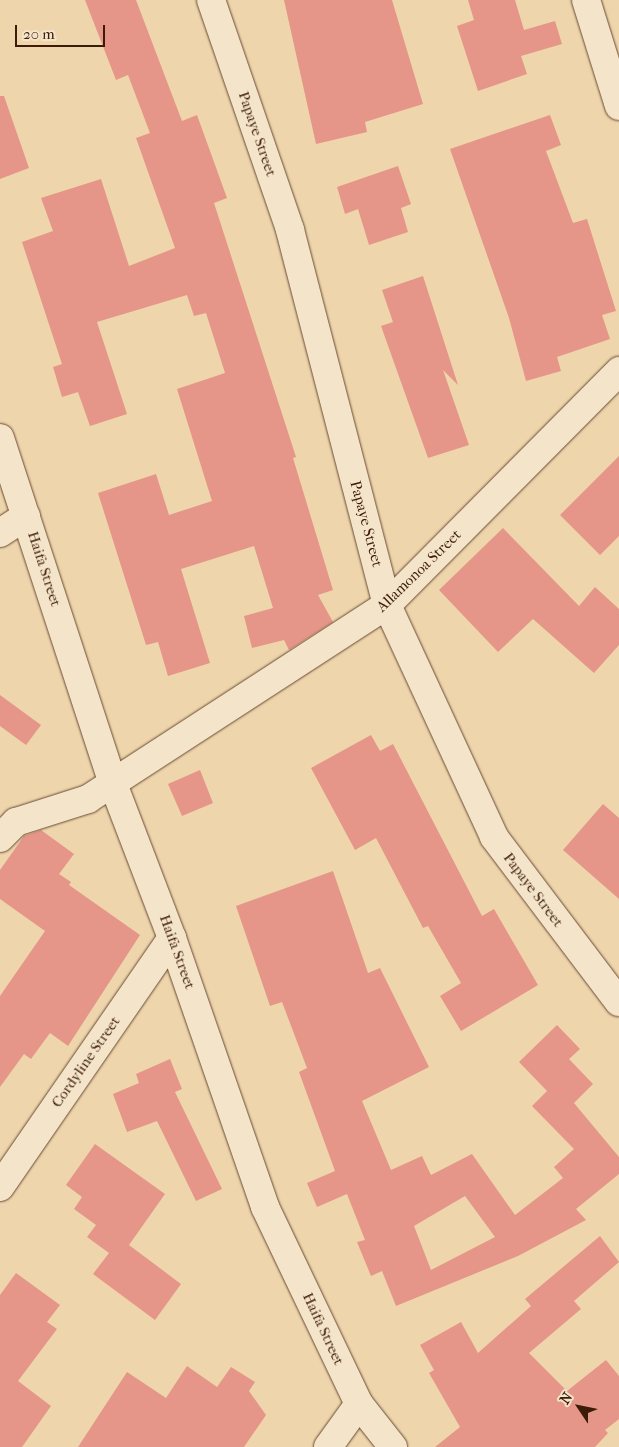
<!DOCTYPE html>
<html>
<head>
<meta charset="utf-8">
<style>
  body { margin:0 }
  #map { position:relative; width:619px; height:1447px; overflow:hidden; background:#eed5ac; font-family:"IM FELL French Canon",serif }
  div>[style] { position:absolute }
  .building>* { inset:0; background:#e59689 }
  .roads { filter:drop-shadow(0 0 1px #684a32) drop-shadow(0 0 1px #684a32) }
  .street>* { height:28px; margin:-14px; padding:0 14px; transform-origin:14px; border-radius:14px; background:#f4e4c9 }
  span { translate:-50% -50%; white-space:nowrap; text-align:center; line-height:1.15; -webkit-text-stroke:4.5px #f4e4c9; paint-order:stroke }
  .street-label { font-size:15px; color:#3c1b09 }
  .north { position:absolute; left:554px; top:1382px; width:50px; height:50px; -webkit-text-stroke:4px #f4e4c9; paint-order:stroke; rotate:304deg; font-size:14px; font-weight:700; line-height:20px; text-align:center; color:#3c1b09 }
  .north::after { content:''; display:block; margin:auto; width:18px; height:22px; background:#3c1b09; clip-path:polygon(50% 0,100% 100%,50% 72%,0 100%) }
  .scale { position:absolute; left:15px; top:25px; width:90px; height:22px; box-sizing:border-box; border:2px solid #3c1b09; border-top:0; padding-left:6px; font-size:15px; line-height:18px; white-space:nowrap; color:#3c1b09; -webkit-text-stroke:4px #f4e4c9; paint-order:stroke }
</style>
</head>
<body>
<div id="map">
  <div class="building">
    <i style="clip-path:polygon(85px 0,136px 0,182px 121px,197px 115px,227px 198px,214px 203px,296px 457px,293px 458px,333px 590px,318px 595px,333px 622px,289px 650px,284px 640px,252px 648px,244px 616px,273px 608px,254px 546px,181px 569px,210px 663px,168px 676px,158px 642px,146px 645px,98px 493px,156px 474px,169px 515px,212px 501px,177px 389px,225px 373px,206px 313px,194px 316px,187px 295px,97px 322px,127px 414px,90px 426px,78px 392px,62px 397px,53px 367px,62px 364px,22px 242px,53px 231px,41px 198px,101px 179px,129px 266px,175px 248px,136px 138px,150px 133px,128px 75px,116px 80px)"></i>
    <i style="clip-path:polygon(284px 0,392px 0,423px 104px,365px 122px,367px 132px,316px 144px)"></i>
    <i style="clip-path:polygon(468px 0,515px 0,524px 30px,555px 21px,562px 44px,521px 56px,527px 74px,478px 91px,457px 26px,474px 20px)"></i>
    <i style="clip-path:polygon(0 96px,4px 96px,29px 168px,0 179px)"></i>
    <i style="clip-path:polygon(550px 115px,561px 145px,546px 151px,573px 223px,587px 219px,616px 311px,602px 315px,610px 339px,557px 357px,561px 371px,526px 381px,509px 318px,450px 149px)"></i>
    <i style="clip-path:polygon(398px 166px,411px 204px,401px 208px,408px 232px,369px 245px,358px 209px,345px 214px,337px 187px)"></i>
    <i style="clip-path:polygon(423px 276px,458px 385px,443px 370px,469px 445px,428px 458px,381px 326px,393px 322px,382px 290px)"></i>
    <i style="clip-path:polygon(619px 456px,619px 536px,600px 555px,560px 515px)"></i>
    <i style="clip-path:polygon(503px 528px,579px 606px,595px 587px,619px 609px,619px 645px,594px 673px,533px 619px,498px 652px,439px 590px)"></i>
    <i style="clip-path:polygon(0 695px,41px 725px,26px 745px,0 726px)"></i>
    <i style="clip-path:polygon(371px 735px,380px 751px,393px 744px,482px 916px,494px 909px,538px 985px,461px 1031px,440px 996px,461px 983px,428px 926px,423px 928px,376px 838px,355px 850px,311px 768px)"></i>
    <i style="clip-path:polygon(200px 770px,213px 803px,182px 816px,168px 784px)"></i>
    <i style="clip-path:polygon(603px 804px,619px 818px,619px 899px,563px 850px)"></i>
    <i style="clip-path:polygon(41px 830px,74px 854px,59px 874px,71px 882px,69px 885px,140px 935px,68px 1046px,50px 1033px,31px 1059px,24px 1054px,0 1087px,0 996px,45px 931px,0 899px,0 870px,24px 836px)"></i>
    <i style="clip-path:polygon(evenodd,333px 871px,368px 973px,380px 968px,429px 1067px,362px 1101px,391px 1170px,422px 1156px,431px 1175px,472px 1154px,515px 1215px,563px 1178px,554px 1167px,574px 1149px,532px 1106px,547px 1091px,519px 1062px,557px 1025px,580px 1049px,569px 1059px,593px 1084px,574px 1103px,619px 1157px,619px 1174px,576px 1209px,586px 1220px,518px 1256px,396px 1306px,382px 1271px,371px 1276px,357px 1242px,365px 1240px,347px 1194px,317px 1207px,307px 1183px,335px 1171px,299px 1072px,307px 1068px,282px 1002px,270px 1006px,236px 906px,333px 871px,465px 1196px,495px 1237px,431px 1270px,414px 1226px,465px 1196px)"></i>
    <i style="clip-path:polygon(170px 1059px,182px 1089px,175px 1092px,222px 1189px,196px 1201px,157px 1121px,127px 1132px,113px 1094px,139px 1083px,136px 1074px)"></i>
    <i style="clip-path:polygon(95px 1144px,165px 1194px,129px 1245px,181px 1284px,155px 1320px,93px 1274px,109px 1253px,87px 1237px,96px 1225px,74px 1209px,82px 1197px,66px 1185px)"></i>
    <i style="clip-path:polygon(600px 1236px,619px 1262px,574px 1301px,581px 1309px,529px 1353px,567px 1391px,606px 1360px,619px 1376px,619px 1419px,605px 1430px,608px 1433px,595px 1447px,435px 1447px,460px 1427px,429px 1373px,434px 1370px,420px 1345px,461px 1322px,478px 1353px,531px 1306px,525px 1299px)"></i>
    <i style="clip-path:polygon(16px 1273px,60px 1305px,47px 1322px,57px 1329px,18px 1381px,51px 1406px,22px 1447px,0 1447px,0 1295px)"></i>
    <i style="clip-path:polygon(187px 1366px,217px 1387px,231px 1367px,255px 1382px,249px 1391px,266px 1415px,244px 1447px,78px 1447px,127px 1372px,166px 1398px)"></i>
  </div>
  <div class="roads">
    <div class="street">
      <i style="left:211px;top:0;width:243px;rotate:71deg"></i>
      <i style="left:290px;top:230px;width:387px;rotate:75.5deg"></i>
      <i style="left:387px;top:605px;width:255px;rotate:65.2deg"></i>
      <i style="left:494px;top:837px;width:207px;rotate:52.9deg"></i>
      <i style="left:586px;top:0;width:111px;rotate:72.7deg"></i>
      <i style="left:0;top:438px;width:361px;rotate:71.9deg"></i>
      <i style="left:112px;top:781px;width:168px;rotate:69.1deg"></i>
      <i style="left:172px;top:938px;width:285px;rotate:70.9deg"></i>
      <i style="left:265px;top:1207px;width:218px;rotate:64.5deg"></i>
      <i style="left:359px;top:1404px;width:55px;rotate:51.7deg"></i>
      <i style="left:0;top:533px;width:31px;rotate:-33deg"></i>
      <i style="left:0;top:838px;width:23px;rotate:-45deg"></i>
      <i style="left:16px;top:822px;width:76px;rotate:-17.7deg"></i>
      <i style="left:88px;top:799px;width:356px;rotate:-33deg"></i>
      <i style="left:387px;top:605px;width:330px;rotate:-45.2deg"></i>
      <i style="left:0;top:1187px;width:303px;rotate:-55.4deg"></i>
      <i style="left:328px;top:1447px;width:53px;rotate:-54.2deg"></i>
    </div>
  </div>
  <div class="street-label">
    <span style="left:257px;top:134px;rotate:71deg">Papaye Street</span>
    <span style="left:366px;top:524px;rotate:75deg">Papaye Street</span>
    <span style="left:44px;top:569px;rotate:72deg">Haifa Street</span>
    <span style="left:419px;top:571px;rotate:-44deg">Allamonoa Street</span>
    <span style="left:533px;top:890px;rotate:53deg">Papaye Street</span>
    <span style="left:177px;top:952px;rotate:70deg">Haifa Street</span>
    <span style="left:86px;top:1062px;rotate:-55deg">Cordyline Street</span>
    <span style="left:323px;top:1329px;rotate:65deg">Haifa Street</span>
  </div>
  <div class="north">N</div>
  <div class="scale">20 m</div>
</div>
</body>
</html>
